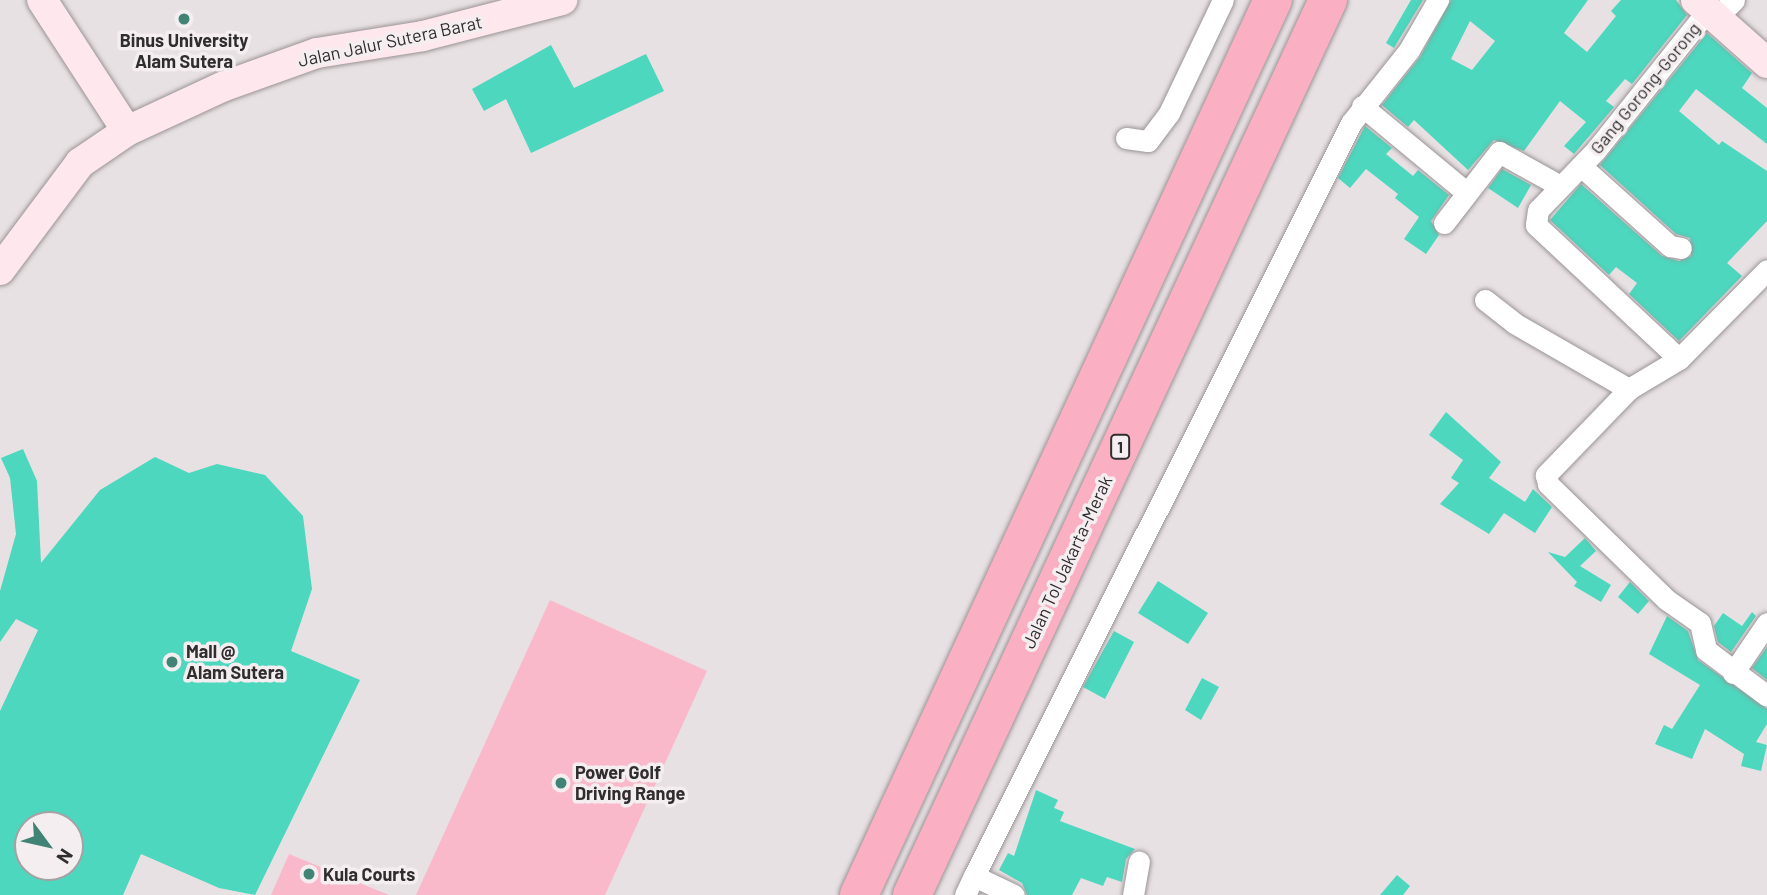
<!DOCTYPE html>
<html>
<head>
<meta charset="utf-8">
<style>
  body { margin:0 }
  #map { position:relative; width:1767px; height:895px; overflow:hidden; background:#e8e1e3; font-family:Barlow,sans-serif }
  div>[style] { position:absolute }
  .green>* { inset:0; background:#f9b9ca }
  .building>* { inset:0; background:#4cd7be }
  .roads { filter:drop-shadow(0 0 2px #9a9496) drop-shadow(0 0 2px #9a9496) }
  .street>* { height:21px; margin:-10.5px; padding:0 10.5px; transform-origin:10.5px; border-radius:10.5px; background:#fff }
  .secondary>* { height:30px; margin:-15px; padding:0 15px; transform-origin:15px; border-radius:15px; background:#fee7ed }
  .highway>* { height:38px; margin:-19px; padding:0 19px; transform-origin:19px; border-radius:19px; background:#faafc3 }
  .dots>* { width:19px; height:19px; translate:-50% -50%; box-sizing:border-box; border:4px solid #f5eef0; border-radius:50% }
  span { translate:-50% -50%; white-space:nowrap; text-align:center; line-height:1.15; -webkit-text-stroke:7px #f5eef0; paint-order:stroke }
  .shield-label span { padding:2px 5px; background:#f5eef0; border:2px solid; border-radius:5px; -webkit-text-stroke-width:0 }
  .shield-label { font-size:16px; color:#302d2e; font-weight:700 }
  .poi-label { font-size:18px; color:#302d2e; font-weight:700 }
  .left { translate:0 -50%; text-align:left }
  .street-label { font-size:18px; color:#302d2e }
  .north { position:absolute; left:14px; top:811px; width:70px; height:70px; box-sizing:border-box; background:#f5eef0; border:2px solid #a6a1a2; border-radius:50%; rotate:123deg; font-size:19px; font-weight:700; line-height:28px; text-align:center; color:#302d2e }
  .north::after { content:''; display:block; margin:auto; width:24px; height:32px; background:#418476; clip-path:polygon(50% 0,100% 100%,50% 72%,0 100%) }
</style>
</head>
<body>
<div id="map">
  <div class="green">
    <i style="clip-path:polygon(550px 600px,707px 671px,605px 895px,416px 895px)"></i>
    <i style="clip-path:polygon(289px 854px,389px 895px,271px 895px)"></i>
  </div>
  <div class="building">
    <i style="clip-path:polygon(1411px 0,1423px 0,1394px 48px,1386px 43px)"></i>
    <i style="clip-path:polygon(evenodd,1451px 0,1588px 0,1564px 33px,1587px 52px,1616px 16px,1611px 11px,1621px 0,1676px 0,1687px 15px,1632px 84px,1625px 79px,1606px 101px,1614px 107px,1574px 154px,1564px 146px,1586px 122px,1560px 101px,1524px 151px,1494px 140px,1468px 170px,1414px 120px,1408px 127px,1382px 105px,1420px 57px,1451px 0,1470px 21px,1495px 41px,1472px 70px,1451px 59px,1470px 21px)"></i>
    <i style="clip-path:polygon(1707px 33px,1752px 73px,1742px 88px,1767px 108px,1767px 144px,1696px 89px,1679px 111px,1719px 145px,1722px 141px,1767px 171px,1767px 221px,1727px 263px,1742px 276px,1679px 341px,1629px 294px,1637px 283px,1616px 267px,1609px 275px,1550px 220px,1581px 184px,1662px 256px,1679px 261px,1691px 256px,1690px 238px,1676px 234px,1600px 165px)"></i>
    <i style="clip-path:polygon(551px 45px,574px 88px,646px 54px,664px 91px,531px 153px,506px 99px,484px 111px,472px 89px)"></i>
    <i style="clip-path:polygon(1365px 126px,1392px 148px,1386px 154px,1413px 176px,1418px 170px,1449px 195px,1431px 221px,1439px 235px,1426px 254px,1404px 239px,1419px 217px,1395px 198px,1398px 194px,1366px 169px,1350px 188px,1338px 178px)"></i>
    <i style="clip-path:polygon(1502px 169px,1531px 185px,1518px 208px,1488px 188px)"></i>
    <i style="clip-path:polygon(1446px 412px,1501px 462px,1489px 478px,1525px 502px,1533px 489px,1552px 507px,1535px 533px,1504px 513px,1489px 534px,1440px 504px,1459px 483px,1451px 478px,1463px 460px,1429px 435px)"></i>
    <i style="clip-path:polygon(evenodd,23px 449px,37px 481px,41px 563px,100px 490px,155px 457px,189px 473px,217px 464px,265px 475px,303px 516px,312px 589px,291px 651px,360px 680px,255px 895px,219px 888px,141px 854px,123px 895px,0 895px,0 711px,38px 630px,16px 619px,0 642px,0 591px,16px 534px,10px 478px,1px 458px,23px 449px,28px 825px,70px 825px,70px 867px,28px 867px,28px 825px)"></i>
    <i style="clip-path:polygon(1585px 538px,1596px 551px,1580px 566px,1611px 585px,1601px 602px,1574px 586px,1577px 582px,1548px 552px,1565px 557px)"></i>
    <i style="clip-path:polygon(1158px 581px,1208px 613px,1188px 644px,1138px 613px)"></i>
    <i style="clip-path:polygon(1630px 582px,1649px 601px,1638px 614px,1618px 597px)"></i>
    <i style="clip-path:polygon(1752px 612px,1756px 616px,1731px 652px,1718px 642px,1714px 626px,1723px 613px,1742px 626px)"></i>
    <i style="clip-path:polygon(1667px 616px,1688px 631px,1698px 660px,1767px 709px,1767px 724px,1756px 742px,1767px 745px,1761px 771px,1741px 766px,1744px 754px,1705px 729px,1692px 759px,1655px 744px,1664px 725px,1672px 729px,1700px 685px,1649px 654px)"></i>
    <i style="clip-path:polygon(1114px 631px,1134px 642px,1105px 699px,1083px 687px)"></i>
    <i style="clip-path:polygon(1767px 647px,1767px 680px,1752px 668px)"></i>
    <i style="clip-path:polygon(1202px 678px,1219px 687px,1201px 720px,1185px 710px)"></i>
    <i style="clip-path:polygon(1036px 790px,1058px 800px,1054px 808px,1064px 812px,1060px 821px,1135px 849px,1126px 859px,1122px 882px,1107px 877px,1103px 886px,1081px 878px,1072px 895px,1027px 895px,1022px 883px,999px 870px,1008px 853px,1014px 856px)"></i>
    <i style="clip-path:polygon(1397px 875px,1410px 886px,1403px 895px,1380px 895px)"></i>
  </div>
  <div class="roads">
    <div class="street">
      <i style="left:1708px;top:10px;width:179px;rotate:128.7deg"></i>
      <i style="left:1596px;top:150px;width:83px;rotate:134deg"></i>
      <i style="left:1538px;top:210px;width:15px;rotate:98deg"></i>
      <i style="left:1536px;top:225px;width:196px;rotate:43.1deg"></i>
      <i style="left:1679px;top:359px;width:125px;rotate:-45.3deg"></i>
      <i style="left:1717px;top:17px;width:24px;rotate:-45deg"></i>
      <i style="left:1362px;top:106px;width:135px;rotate:39.6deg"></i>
      <i style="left:1126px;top:138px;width:22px;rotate:8deg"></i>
      <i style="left:1148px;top:141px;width:35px;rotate:-53deg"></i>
      <i style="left:1169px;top:113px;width:125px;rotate:-64.5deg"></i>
      <i style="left:1581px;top:166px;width:120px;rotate:42deg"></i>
      <i style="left:1670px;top:246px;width:11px;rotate:10deg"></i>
      <i style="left:1444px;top:223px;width:90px;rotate:-52.2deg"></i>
      <i style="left:1499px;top:152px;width:70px;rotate:29.1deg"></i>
      <i style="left:1485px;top:300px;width:37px;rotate:38deg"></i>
      <i style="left:1514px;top:323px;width:133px;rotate:29.9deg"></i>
      <i style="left:1679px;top:359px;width:58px;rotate:149deg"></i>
      <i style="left:1629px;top:389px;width:120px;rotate:134deg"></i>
      <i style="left:1546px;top:475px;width:9px;rotate:77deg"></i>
      <i style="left:1548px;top:484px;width:166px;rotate:44.3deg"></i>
      <i style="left:1667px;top:600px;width:40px;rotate:34.9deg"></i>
      <i style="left:1700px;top:623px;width:28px;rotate:77deg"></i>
      <i style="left:1706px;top:650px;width:76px;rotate:37deg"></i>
      <i style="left:1733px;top:673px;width:60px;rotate:-55.8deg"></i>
      <i style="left:974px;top:876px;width:842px;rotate:-63.4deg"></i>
      <i style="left:1351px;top:123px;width:93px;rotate:-51.5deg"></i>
      <i style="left:1409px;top:50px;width:58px;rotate:-59.9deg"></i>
      <i style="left:965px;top:895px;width:21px;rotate:-65deg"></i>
      <i style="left:974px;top:876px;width:44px;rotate:25.4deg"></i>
      <i style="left:1133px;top:895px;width:34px;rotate:-80deg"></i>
    </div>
    <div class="secondary">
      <i style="left:42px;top:0;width:156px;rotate:57deg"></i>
      <i style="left:1696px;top:0;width:95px;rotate:41.6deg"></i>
      <i style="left:0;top:270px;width:134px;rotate:-53.2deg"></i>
      <i style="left:80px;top:163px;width:57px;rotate:-34.2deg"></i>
      <i style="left:127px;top:131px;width:105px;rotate:-24.9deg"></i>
      <i style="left:222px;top:87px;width:101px;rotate:-19.7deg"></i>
      <i style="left:317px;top:53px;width:107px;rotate:-9.1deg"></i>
      <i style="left:423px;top:36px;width:144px;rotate:-14.5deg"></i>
    </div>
    <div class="highway">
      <i style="left:859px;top:895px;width:986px;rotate:-65.18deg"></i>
      <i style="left:912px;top:895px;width:987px;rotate:-65.07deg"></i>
    </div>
  </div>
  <div class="dots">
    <i style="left:184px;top:19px;background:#418476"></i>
    <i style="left:172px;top:662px;background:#418476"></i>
    <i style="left:561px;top:783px;background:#418476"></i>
    <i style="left:309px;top:874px;background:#418476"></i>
  </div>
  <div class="shield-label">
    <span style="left:1120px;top:447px">1</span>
  </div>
  <div class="poi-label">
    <span style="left:184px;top:51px">Binus University<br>Alam Sutera</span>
    <span class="left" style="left:186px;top:662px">Mall @<br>Alam Sutera</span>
    <span class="left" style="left:575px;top:783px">Power Golf<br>Driving Range</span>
    <span class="left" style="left:323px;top:874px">Kula Courts</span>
  </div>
  <div class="street-label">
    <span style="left:390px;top:41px;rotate:-12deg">Jalan Jalur Sutera Barat</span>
    <span style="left:1645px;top:88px;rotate:-51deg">Gang Gorong-Gorong</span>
    <span style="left:1067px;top:562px;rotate:-65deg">Jalan Tol Jakarta–Merak</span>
  </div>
  <div class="north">N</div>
</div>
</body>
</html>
